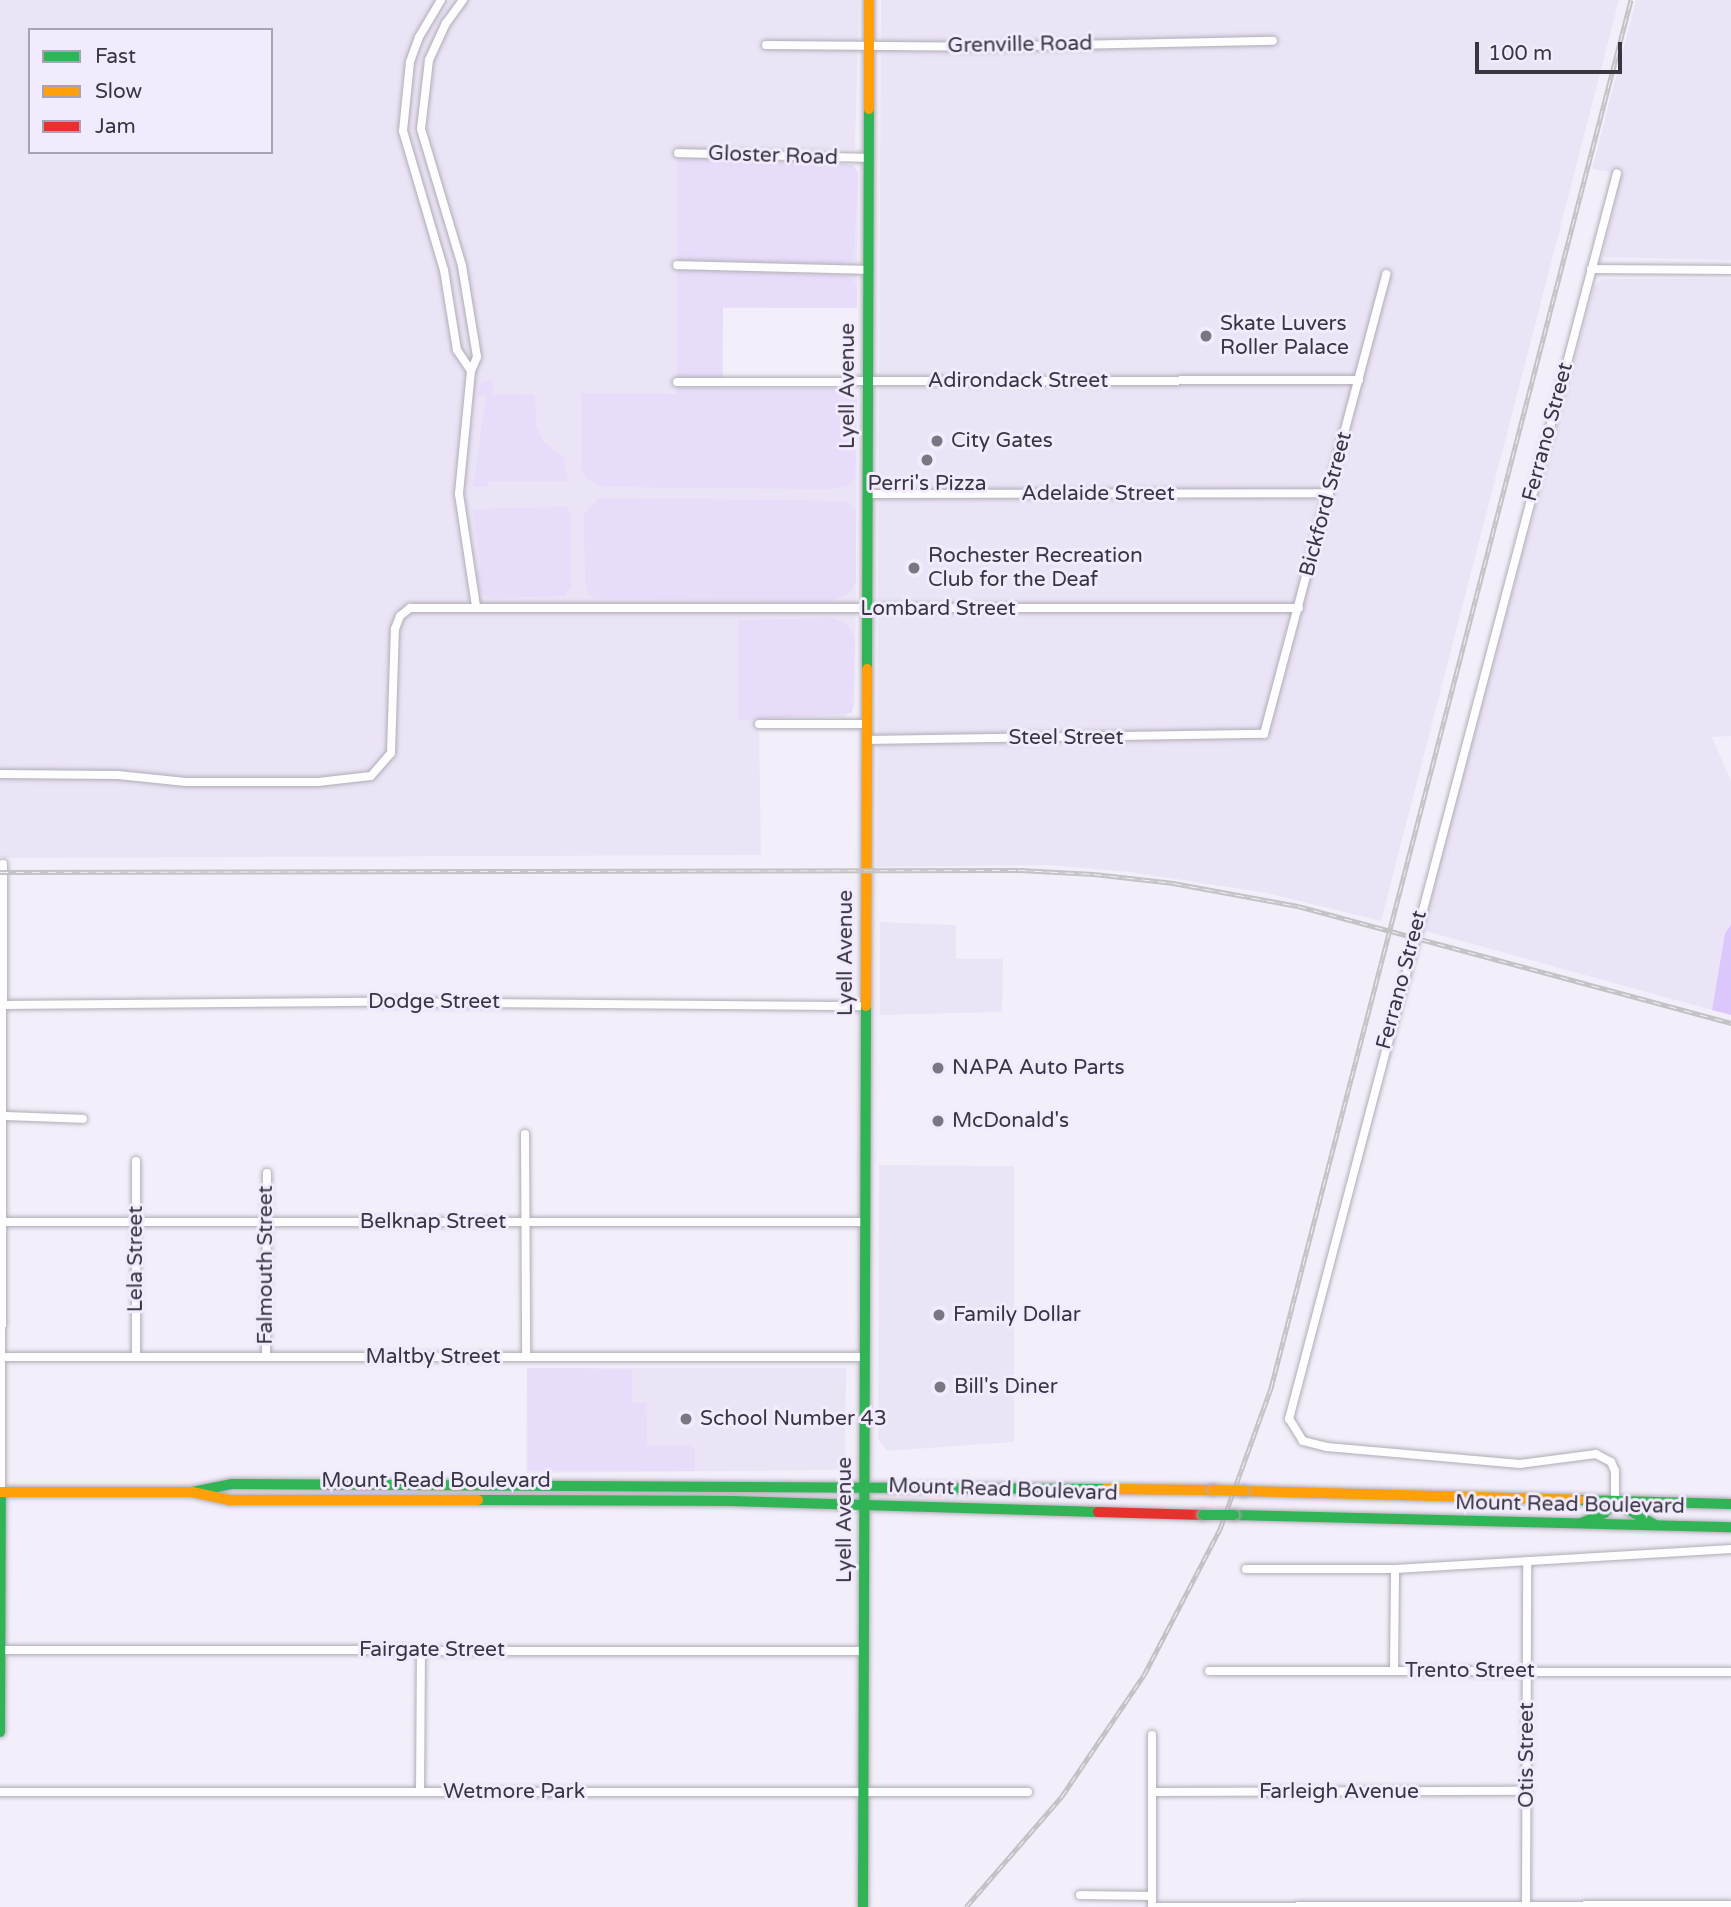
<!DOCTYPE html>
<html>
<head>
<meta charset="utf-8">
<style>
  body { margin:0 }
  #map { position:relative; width:1731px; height:1907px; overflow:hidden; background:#f3effa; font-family:"Varela Round",sans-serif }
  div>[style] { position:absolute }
  .built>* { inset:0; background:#ebe4f6 }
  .green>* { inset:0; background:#e7dcfa }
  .forest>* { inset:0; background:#dbc7fb }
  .roads { filter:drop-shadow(0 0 2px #b0acb6) drop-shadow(0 0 2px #b0acb6) }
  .street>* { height:8px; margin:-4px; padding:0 4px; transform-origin:4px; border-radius:4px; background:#fdfdfe }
  .fast>* { height:10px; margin:-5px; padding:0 5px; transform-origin:5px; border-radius:5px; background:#30b455 }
  .slow>* { height:10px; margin:-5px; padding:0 5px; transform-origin:5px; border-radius:5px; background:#ff9f0a }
  .jam>* { height:10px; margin:-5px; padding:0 5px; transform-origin:5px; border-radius:5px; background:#e5322d }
  .rail>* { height:5px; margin-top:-2.5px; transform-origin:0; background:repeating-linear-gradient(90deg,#f2ebfe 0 8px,#c3c2c4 0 16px); box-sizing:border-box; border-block:2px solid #c3c2c4 }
  .bridges { filter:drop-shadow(0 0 2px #b0acb6) drop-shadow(0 0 2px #b0acb6) }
  .fast-bridge>* { height:10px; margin:-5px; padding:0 5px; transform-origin:5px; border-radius:5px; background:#30b455 }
  .slow-bridge>* { height:10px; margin:-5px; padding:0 5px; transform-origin:5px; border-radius:5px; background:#ff9f0a }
  .dots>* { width:19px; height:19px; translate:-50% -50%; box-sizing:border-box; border:4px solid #f2ebfe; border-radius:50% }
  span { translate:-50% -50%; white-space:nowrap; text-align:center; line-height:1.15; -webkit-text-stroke:6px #f2ebfe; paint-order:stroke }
  .street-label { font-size:21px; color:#393541 }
  .poi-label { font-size:21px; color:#393541 }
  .left { translate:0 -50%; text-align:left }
  .legend { position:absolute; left:28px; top:28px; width:245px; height:126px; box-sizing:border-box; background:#f2ebfe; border:2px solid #a8a2b2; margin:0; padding:9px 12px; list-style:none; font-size:21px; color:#393541 }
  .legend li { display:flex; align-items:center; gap:14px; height:35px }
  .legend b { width:35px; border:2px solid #a8a2b2 }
  .scale { position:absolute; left:1475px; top:42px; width:147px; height:32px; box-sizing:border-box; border:4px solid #393541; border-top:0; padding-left:9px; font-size:21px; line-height:24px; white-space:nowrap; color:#393541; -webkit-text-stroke:5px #f2ebfe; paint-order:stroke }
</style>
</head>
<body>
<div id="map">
  <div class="built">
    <i style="clip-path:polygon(evenodd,0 0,859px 0,855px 149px,678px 149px,678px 157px,848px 164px,858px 173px,857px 308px,723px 308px,723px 388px,845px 388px,857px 397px,855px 707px,845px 717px,759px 718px,761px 855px,0 858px,0 0,30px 30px,271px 30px,271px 152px,30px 152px,30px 30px)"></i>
    <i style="clip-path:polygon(881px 0,1619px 0,1381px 921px,1267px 893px,1130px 872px,1047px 865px,877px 867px)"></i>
    <i style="clip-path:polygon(1636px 0,1731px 0,1731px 260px,1602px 257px,1622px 174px,1592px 169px)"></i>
    <i style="clip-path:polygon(1602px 279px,1731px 279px,1731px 736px,1712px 737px,1731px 781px,1731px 925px,1725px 933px,1712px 1010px,1422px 930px,1594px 287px)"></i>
    <i style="clip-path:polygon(880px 922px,956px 925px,956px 959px,1003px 959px,1002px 1012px,880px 1015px)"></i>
    <i style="clip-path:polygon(879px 1165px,1014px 1166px,1014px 1442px,887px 1451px,878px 1439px)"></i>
    <i style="clip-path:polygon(527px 1368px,846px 1368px,845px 1470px,526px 1473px)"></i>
  </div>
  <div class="green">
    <i style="clip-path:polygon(678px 157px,853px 165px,858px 173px,854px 258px,843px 264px,677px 260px)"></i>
    <i style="clip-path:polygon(677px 269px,848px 276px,857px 285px,857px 308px,723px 307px,722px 377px,677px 377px)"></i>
    <i style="clip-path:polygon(492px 380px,493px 394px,535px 395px,536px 427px,544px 442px,563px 457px,568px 481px,489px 481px,488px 487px,473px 487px,486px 396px,477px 394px,482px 383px)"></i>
    <i style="clip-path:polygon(677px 388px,851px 390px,857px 397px,855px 479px,846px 487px,831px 489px,605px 487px,587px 479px,582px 470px,582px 393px,677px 394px)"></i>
    <i style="clip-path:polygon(599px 498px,847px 501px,856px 511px,856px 581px,850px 592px,830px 602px,596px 598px,589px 595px,585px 580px,584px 514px)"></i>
    <i style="clip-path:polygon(567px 507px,571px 517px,571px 587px,565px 596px,491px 598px,481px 593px,474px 571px,481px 569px,473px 509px)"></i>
    <i style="clip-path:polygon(833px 618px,848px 625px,855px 639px,852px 713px,738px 720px,738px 620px)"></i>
    <i style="clip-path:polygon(527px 1368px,632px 1369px,632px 1403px,646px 1403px,647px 1445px,689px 1445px,695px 1450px,695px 1471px,528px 1471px)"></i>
  </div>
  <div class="forest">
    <i style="clip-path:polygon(1731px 925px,1731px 1015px,1712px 1010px,1725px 933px)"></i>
  </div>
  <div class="roads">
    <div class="street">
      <i style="left:441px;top:0;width:43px;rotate:120.7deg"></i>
      <i style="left:419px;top:37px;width:27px;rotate:110deg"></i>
      <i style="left:410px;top:62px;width:69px;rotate:95.8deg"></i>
      <i style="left:403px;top:131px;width:145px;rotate:73.6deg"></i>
      <i style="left:444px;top:270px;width:81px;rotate:80.8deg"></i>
      <i style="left:457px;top:350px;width:25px;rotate:56deg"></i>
      <i style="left:471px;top:371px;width:124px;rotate:95.6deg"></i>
      <i style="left:459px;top:494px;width:114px;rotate:81.4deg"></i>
      <i style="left:463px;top:0;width:29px;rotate:126deg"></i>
      <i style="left:446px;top:23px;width:41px;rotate:114.7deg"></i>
      <i style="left:429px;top:60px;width:69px;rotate:96.6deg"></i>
      <i style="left:421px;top:129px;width:143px;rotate:73.3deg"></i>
      <i style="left:462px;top:266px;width:92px;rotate:80.6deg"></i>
      <i style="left:477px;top:357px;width:15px;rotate:113deg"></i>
      <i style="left:766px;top:45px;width:210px;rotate:0.5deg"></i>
      <i style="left:976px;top:47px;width:297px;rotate:-1.2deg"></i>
      <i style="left:678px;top:153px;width:190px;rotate:1.5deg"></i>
      <i style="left:677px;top:265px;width:191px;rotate:1.5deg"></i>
      <i style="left:1591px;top:269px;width:140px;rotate:0.4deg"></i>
      <i style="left:677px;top:382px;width:682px;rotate:-0.17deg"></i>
      <i style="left:867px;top:494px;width:462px;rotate:-0.1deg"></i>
      <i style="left:759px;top:724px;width:107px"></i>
      <i style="left:866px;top:740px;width:398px;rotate:-0.9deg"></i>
      <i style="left:1264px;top:734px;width:476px;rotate:-75.1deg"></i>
      <i style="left:0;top:774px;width:118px;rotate:0.5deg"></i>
      <i style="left:118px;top:775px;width:68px;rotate:5.9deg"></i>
      <i style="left:186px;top:782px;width:132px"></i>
      <i style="left:318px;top:782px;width:53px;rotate:-6.5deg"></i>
      <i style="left:371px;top:776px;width:30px;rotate:-49deg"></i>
      <i style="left:391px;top:753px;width:124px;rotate:-88.2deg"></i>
      <i style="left:395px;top:629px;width:14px;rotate:-69deg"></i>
      <i style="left:400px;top:616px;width:13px;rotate:-39deg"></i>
      <i style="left:410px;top:608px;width:889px"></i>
      <i style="left:3px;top:1005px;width:369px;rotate:-0.5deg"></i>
      <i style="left:372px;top:1002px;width:494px;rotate:0.5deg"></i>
      <i style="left:3px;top:1116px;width:80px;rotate:2.1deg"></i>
      <i style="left:525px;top:1134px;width:223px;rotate:89.7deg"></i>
      <i style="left:136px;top:1161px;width:196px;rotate:90deg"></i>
      <i style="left:2px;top:1222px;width:863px"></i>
      <i style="left:2px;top:1357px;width:862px"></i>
      <i style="left:266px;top:1357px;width:184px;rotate:-89.7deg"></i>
      <i style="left:1px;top:1492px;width:628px;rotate:-89.82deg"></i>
      <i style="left:1615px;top:1502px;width:31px;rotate:-90deg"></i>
      <i style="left:1615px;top:1471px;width:10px;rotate:-114deg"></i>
      <i style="left:1611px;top:1462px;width:17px;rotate:-152deg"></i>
      <i style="left:1596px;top:1454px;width:77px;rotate:172.5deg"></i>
      <i style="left:1520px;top:1464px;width:194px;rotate:-175deg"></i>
      <i style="left:1327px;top:1447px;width:25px;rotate:-166deg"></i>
      <i style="left:1303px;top:1441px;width:26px;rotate:-122deg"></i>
      <i style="left:1289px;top:1419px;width:1288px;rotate:-75.25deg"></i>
      <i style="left:1246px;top:1569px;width:149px"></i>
      <i style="left:1395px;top:1569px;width:337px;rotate:-3.4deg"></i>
      <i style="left:0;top:1650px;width:863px;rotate:0.07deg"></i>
      <i style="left:1394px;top:1670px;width:101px;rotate:-89.4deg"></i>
      <i style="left:1209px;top:1671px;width:522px;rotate:0.11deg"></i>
      <i style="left:0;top:1792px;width:1028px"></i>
      <i style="left:420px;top:1792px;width:142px;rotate:-89.6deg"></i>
      <i style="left:1152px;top:1792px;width:375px;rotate:-0.2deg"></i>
      <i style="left:1080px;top:1895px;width:72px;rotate:0.8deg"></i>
      <i style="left:1152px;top:1907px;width:172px;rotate:-90deg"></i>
      <i style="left:1157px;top:1907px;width:574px;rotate:-0.2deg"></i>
      <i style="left:1526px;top:1907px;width:346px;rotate:-89.8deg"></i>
    </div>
    <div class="fast">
      <i style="left:867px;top:669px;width:560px;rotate:-89.8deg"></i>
      <i style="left:192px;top:1492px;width:41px;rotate:-11.3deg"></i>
      <i style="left:232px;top:1484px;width:873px;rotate:0.33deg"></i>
      <i style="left:478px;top:1500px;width:253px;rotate:0.2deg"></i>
      <i style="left:731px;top:1501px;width:367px;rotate:1.7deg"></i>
      <i style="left:1579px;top:1500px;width:152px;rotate:1.5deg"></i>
      <i style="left:1615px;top:1502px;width:46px;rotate:29.9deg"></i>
      <i style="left:1234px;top:1515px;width:497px;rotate:1.4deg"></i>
      <i style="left:1581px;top:1523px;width:25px;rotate:-23deg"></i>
      <i style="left:1604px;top:1513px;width:16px;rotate:-45deg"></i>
      <i style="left:0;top:1732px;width:240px;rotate:-89.8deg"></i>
      <i style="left:863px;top:1907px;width:901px;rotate:-89.81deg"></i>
    </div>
    <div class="slow">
      <i style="left:869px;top:109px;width:109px;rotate:-90deg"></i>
      <i style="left:866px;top:1006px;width:337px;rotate:-89.8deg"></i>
      <i style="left:1105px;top:1489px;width:108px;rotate:0.5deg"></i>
      <i style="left:1244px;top:1491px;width:335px;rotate:1.5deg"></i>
      <i style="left:0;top:1492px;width:192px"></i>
      <i style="left:192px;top:1492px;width:40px;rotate:12deg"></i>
      <i style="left:231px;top:1500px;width:247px"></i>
    </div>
    <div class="jam">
      <i style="left:1098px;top:1512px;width:105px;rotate:1.6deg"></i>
    </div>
  </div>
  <div class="rail">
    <i style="left:0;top:872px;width:1018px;rotate:-0.11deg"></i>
    <i style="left:1018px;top:870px;width:76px;rotate:3deg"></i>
    <i style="left:1094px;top:874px;width:80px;rotate:6.5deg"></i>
    <i style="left:1173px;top:883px;width:127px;rotate:10.4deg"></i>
    <i style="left:1298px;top:906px;width:449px;rotate:15.1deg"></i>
    <i style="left:966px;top:1907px;width:147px;rotate:-49.1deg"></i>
    <i style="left:1062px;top:1796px;width:146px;rotate:-55.9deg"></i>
    <i style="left:1144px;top:1675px;width:165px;rotate:-62.5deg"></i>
    <i style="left:1220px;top:1529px;width:150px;rotate:-70.1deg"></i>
    <i style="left:1271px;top:1388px;width:1434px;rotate:-75.46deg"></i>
  </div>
  <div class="bridges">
    <div class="fast-bridge">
      <i style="left:1203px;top:1515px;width:31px"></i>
    </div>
    <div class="slow-bridge">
      <i style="left:1213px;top:1490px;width:31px;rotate:2deg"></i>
    </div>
  </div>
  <div class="dots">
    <i style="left:1206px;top:336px;background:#7a7682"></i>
    <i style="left:937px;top:441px;background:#7a7682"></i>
    <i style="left:927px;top:460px;background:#7a7682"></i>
    <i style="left:914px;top:568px;background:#7a7682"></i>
    <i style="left:938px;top:1068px;background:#7a7682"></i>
    <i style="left:938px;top:1121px;background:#7a7682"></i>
    <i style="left:939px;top:1315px;background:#7a7682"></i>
    <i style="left:940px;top:1387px;background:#7a7682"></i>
    <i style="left:686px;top:1419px;background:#7a7682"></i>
  </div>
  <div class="street-label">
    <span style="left:1020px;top:45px;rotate:-1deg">Grenville Road</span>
    <span style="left:773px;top:156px;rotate:2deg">Gloster Road</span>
    <span style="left:1018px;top:381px">Adirondack Street</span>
    <span style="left:848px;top:386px;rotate:-90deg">Lyell Avenue</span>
    <span style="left:1548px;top:432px;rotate:-75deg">Ferrano Street</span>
    <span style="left:1098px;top:494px">Adelaide Street</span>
    <span style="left:1326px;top:504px;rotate:-75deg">Bickford Street</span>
    <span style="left:938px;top:609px">Lombard Street</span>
    <span style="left:1066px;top:738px">Steel Street</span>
    <span style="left:846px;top:953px;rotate:-90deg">Lyell Avenue</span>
    <span style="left:1402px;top:980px;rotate:-75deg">Ferrano Street</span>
    <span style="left:434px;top:1002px">Dodge Street</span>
    <span style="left:433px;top:1222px">Belknap Street</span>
    <span style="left:136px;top:1259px;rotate:-90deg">Lela Street</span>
    <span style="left:266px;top:1265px;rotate:-90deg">Falmouth Street</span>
    <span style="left:433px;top:1357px">Maltby Street</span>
    <span style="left:436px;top:1481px">Mount Read Boulevard</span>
    <span style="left:1003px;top:1490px;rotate:2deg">Mount Read Boulevard</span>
    <span style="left:1570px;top:1505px;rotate:1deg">Mount Read Boulevard</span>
    <span style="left:845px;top:1520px;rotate:-90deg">Lyell Avenue</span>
    <span style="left:432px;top:1650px">Fairgate Street</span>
    <span style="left:1470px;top:1671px">Trento Street</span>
    <span style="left:1527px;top:1755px;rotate:-90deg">Otis Street</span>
    <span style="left:514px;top:1792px">Wetmore Park</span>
    <span style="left:1339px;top:1792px">Farleigh Avenue</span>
  </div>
  <div class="poi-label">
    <span class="left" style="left:1220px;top:336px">Skate Luvers<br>Roller Palace</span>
    <span class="left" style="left:951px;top:441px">City Gates</span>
    <span style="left:927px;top:484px">Perri's Pizza</span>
    <span class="left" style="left:928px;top:568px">Rochester Recreation<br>Club for the Deaf</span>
    <span class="left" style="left:952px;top:1068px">NAPA Auto Parts</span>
    <span class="left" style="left:952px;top:1121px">McDonald's</span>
    <span class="left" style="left:953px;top:1315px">Family Dollar</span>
    <span class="left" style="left:954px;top:1387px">Bill's Diner</span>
    <span class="left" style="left:700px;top:1419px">School Number 43</span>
  </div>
  <ul class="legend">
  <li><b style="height:9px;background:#30b455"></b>Fast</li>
  <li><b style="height:9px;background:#ff9f0a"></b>Slow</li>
  <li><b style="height:9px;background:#e5322d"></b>Jam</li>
  </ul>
  <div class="scale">100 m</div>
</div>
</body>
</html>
